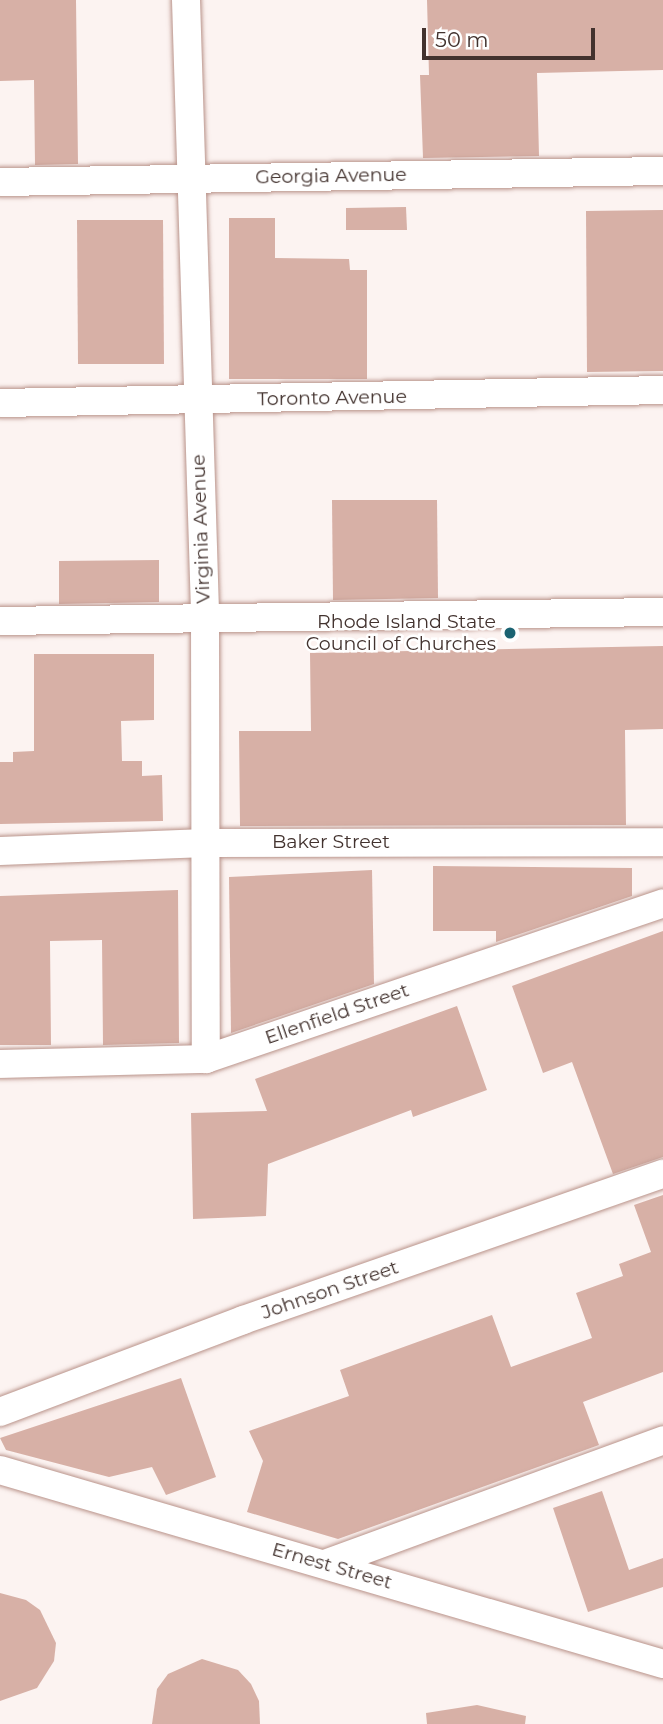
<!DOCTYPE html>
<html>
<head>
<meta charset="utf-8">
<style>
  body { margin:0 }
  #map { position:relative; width:663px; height:1724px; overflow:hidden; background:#fcf3f1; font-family:Montserrat,sans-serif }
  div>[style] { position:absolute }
  .building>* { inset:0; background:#d7b0a6 }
  .roads { filter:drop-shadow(0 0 2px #b9938a) drop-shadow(0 0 2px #b9938a) }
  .minor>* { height:28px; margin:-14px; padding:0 14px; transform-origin:14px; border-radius:14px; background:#fff }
  .dots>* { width:19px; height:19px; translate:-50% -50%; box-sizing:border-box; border:4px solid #fff; border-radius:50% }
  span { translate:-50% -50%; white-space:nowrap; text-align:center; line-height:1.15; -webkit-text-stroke:5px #fff; paint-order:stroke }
  .street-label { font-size:19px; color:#42322e }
  .poi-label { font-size:19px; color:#42322e }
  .right { translate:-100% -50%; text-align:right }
  .scale { position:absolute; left:422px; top:28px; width:173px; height:32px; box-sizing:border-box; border:4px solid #42322e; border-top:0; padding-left:9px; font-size:21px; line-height:24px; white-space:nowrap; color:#42322e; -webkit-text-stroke:5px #fff; paint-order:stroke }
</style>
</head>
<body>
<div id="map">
  <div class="building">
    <i style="clip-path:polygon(0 0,76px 0,78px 164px,35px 165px,34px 80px,0 81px)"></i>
    <i style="clip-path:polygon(427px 0,663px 0,663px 70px,537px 73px,539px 156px,423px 158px,420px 75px,429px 75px)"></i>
    <i style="clip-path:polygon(406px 207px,407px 230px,346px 230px,346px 208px)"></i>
    <i style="clip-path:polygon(663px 210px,663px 371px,587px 372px,586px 211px)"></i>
    <i style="clip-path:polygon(229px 218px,275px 218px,275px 258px,349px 259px,350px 270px,367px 270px,367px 379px,229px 379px)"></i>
    <i style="clip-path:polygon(77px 220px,163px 220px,164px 364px,78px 364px)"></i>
    <i style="clip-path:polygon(332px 500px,437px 500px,438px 598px,333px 600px)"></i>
    <i style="clip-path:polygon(159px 560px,159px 602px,59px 604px,59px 561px)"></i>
    <i style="clip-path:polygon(663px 646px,663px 729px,625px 730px,626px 825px,240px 826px,239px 731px,311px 731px,310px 653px)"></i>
    <i style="clip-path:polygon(34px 654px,154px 654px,154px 720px,121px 721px,122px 761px,142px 761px,142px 776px,162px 775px,163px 821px,0 824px,0 762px,13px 762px,13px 752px,34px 751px)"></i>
    <i style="clip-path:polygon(433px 866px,632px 868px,632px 896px,496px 942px,496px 931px,433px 931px)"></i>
    <i style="clip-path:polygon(372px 870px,374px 984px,231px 1033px,229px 877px)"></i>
    <i style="clip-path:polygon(178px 890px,179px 1043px,103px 1045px,102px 940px,50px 941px,51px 1045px,0 1045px,0 896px)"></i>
    <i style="clip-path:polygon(663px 931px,663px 1157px,613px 1174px,572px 1062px,543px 1073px,512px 986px)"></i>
    <i style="clip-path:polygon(457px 1006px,487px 1090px,413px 1117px,411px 1110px,268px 1164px,266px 1216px,193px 1219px,191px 1113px,267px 1111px,255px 1079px)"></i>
    <i style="clip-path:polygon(663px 1195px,663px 1372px,583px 1402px,599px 1445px,338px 1539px,247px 1512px,263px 1461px,249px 1431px,349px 1396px,340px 1370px,492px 1315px,511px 1367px,592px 1338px,576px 1293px,623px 1276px,619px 1264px,651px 1252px,634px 1205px)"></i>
    <i style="clip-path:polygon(181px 1378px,216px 1477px,166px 1495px,152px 1467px,109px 1477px,6px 1450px,0 1438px)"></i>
    <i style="clip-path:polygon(602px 1491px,629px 1570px,663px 1558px,663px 1587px,588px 1612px,553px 1508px)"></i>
    <i style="clip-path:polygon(0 1593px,26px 1600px,40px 1610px,56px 1643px,54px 1661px,37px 1688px,0 1701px)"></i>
    <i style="clip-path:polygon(202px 1659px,238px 1670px,251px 1684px,259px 1701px,260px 1724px,152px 1724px,157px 1689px,168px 1674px)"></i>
    <i style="clip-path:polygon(477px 1705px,526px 1716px,525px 1724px,427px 1724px,426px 1713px)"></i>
  </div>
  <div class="roads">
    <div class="minor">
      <i style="left:186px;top:0;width:611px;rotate:88.22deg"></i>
      <i style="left:205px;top:611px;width:448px;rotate:89.9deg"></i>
      <i style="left:0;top:182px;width:663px;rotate:-0.95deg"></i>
      <i style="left:0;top:403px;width:663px;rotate:-1.12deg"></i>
      <i style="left:0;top:621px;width:663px;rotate:-0.78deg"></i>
      <i style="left:0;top:851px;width:206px;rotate:-2.2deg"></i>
      <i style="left:206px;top:843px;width:457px;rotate:-0.1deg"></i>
      <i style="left:0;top:1064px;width:206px;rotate:-1.4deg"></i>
      <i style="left:206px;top:1059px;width:483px;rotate:-18.8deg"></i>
      <i style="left:0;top:1412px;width:260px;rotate:-20.7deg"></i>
      <i style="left:243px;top:1320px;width:445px;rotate:-19.2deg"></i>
      <i style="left:0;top:1470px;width:691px;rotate:16.31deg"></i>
      <i style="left:325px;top:1564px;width:360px;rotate:-20.1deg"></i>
    </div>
  </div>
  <div class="dots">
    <i style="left:510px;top:633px;background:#1b6372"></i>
  </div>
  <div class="street-label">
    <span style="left:331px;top:176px;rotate:-1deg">Georgia Avenue</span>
    <span style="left:332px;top:398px;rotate:-1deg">Toronto Avenue</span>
    <span style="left:201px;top:529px;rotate:-92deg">Virginia Avenue</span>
    <span style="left:331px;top:842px">Baker Street</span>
    <span style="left:337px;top:1014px;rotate:-19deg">Ellenfield Street</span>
    <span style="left:330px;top:1290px;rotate:-19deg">Johnson Street</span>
    <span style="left:332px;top:1566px;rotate:16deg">Ernest Street</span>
  </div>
  <div class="poi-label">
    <span class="right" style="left:496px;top:633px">Rhode Island State<br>Council of Churches</span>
  </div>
  <div class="scale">50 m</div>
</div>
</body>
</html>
